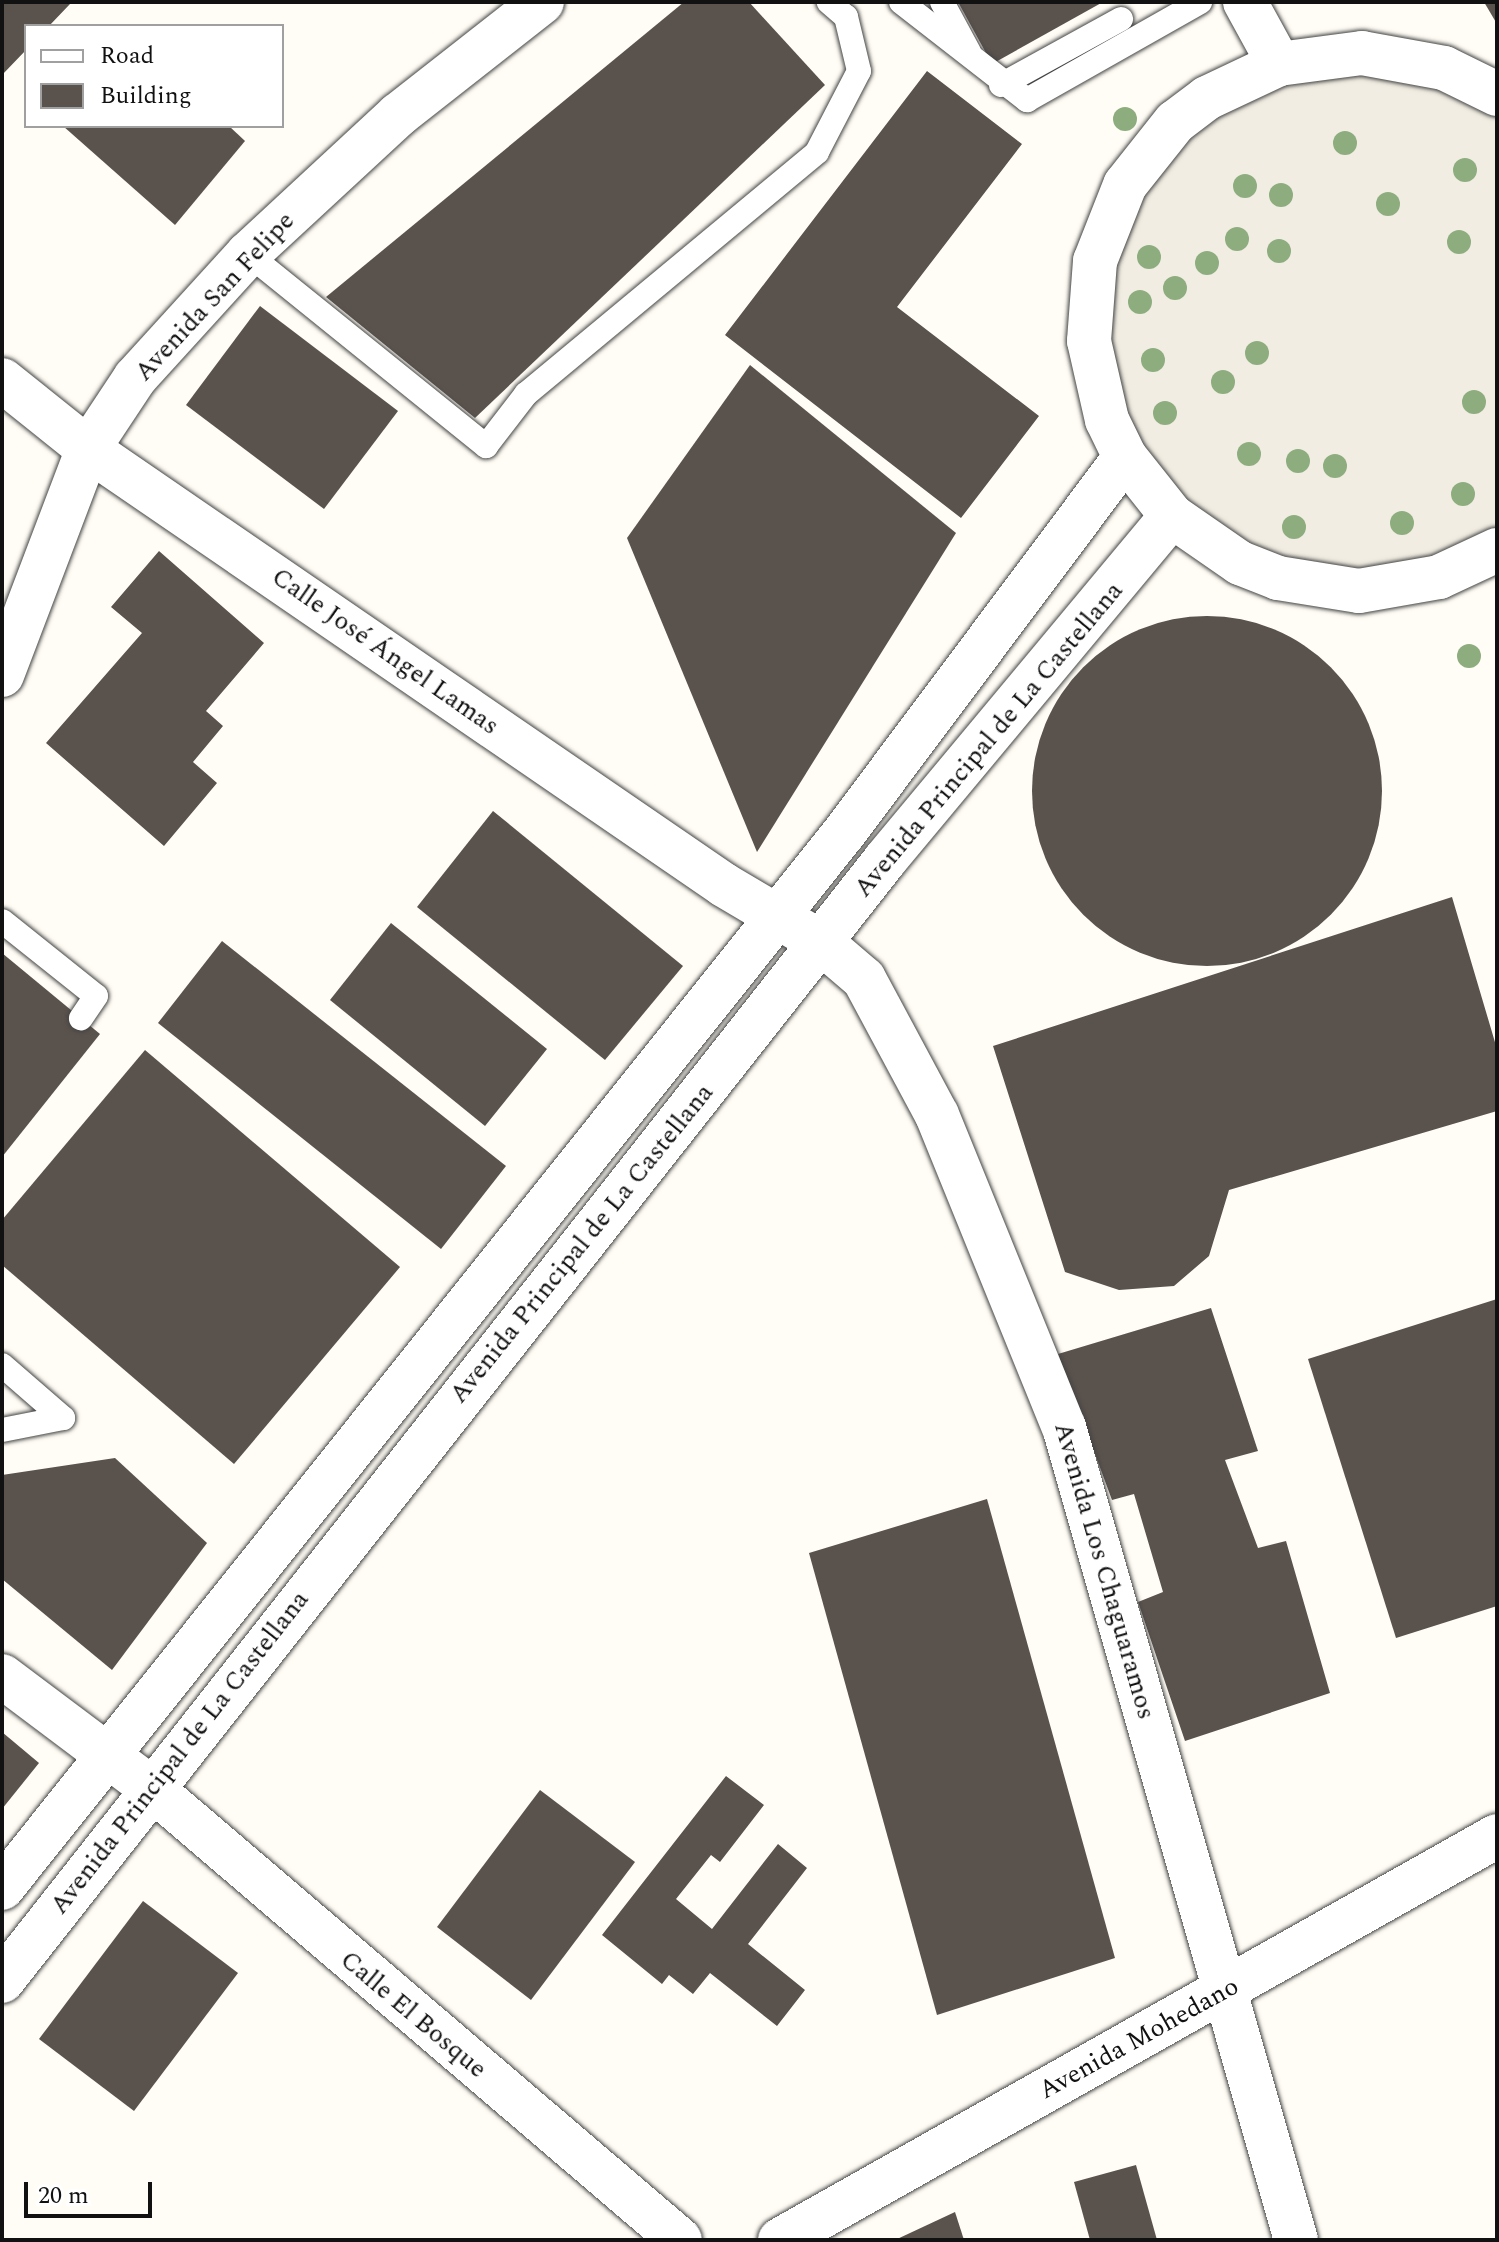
<!DOCTYPE html>
<html>
<head>
<meta charset="utf-8">
<style>
  body { margin:0 }
  #map { position:relative; width:1499px; height:2242px; overflow:hidden; background:#fffdf5; font-family:Spectral,serif }
  div>[style] { position:absolute }
  .plaza>* { inset:0; background:#f1ede2 }
  .building>* { inset:0; background:#5a524d }
  .round { border-radius:50% }
  .roads { filter:drop-shadow(0 0 2px #444) drop-shadow(0 0 2px #444) }
  .service>* { height:24px; margin:-12px; padding:0 12px; transform-origin:12px; border-radius:12px; background:#fff }
  .minor>* { height:44px; margin:-22px; padding:0 22px; transform-origin:22px; border-radius:22px; background:#fff }
  .tertiary>* { height:44px; margin:-22px; padding:0 22px; transform-origin:22px; border-radius:22px; background:#fff }
  .trees>* { width:24px; height:24px; margin:-12px; border-radius:50%; background:#8dad7f }
  span { translate:-50% -50%; white-space:nowrap; text-align:center; line-height:1.15; -webkit-text-stroke:8px #fff; paint-order:stroke }
  .street-label { font-size:26px; color:#111 }
  .frame { position:absolute; inset:0; border:4px solid #111; pointer-events:none }
  .legend { position:absolute; left:24px; top:24px; width:260px; height:104px; box-sizing:border-box; background:#fff; border:2px solid #a0a0a0; margin:0; padding:10px 14px; list-style:none; font-size:24px; color:#111 }
  .legend li { display:flex; align-items:center; gap:16px; height:40px }
  .legend b { width:40px; border:2px solid #a0a0a0 }
  .scale { position:absolute; left:24px; top:2182px; width:128px; height:36px; box-sizing:border-box; border:4px solid #111; border-top:0; padding-left:10px; font-size:24px; line-height:28px; white-space:nowrap; color:#111; -webkit-text-stroke:6px #fff; paint-order:stroke }
</style>
</head>
<body>
<div id="map">
  <div class="plaza">
    <i style="clip-path:polygon(1320px 55px,1497px 94px,1497px 550px,1359px 591px,1172px 516px,1089px 341px,1148px 152px)"></i>
  </div>
  <div class="building">
    <i style="clip-path:polygon(2px 2px,70px 4px,49px 26px,26px 26px,26px 50px,2px 75px)"></i>
    <i style="clip-path:polygon(684px 2px,749px 2px,825px 85px,475px 418px,326px 297px)"></i>
    <i style="clip-path:polygon(958px 2px,1103px 2px,992px 64px)"></i>
    <i style="clip-path:polygon(1484px 2px,1497px 2px,1497px 24px)"></i>
    <i style="clip-path:polygon(927px 71px,1022px 144px,897px 307px,1039px 416px,961px 518px,725px 335px)"></i>
    <i style="clip-path:polygon(63px 126px,229px 126px,245px 141px,175px 225px)"></i>
    <i style="clip-path:polygon(260px 306px,398px 411px,324px 509px,186px 405px)"></i>
    <i style="clip-path:polygon(750px 365px,956px 533px,757px 852px,627px 538px)"></i>
    <i style="clip-path:polygon(159px 551px,264px 643px,206px 711px,223px 726px,193px 762px,217px 783px,164px 846px,46px 743px,142px 633px,111px 607px)"></i>
    <i class="round" style="left:1032px;top:616px;width:350px;height:350px"></i>
    <i style="clip-path:polygon(493px 811px,683px 966px,605px 1060px,417px 907px)"></i>
    <i style="clip-path:polygon(1452px 897px,1497px 1049px,1497px 1111px,1229px 1190px,1209px 1256px,1174px 1286px,1119px 1290px,1065px 1272px,993px 1046px)"></i>
    <i style="clip-path:polygon(391px 923px,547px 1049px,485px 1126px,330px 1000px)"></i>
    <i style="clip-path:polygon(222px 941px,506px 1166px,441px 1249px,158px 1023px)"></i>
    <i style="clip-path:polygon(2px 953px,100px 1034px,2px 1157px)"></i>
    <i style="clip-path:polygon(145px 1050px,400px 1267px,234px 1464px,2px 1265px,2px 1220px)"></i>
    <i style="clip-path:polygon(1497px 1299px,1497px 1606px,1396px 1638px,1308px 1359px)"></i>
    <i style="clip-path:polygon(1211px 1308px,1258px 1451px,1225px 1460px,1258px 1548px,1286px 1541px,1330px 1693px,1185px 1741px,1138px 1602px,1163px 1592px,1134px 1494px,1112px 1500px,1058px 1354px)"></i>
    <i style="clip-path:polygon(115px 1458px,207px 1543px,112px 1670px,2px 1579px,2px 1475px)"></i>
    <i style="clip-path:polygon(987px 1499px,1115px 1958px,937px 2015px,809px 1553px)"></i>
    <i style="clip-path:polygon(2px 1732px,39px 1763px,2px 1809px)"></i>
    <i style="clip-path:polygon(726px 1776px,764px 1805px,720px 1862px,711px 1855px,676px 1899px,712px 1929px,778px 1844px,807px 1868px,748px 1944px,805px 1990px,777px 2026px,710px 1973px,693px 1994px,669px 1975px,662px 1984px,602px 1935px)"></i>
    <i style="clip-path:polygon(540px 1790px,635px 1862px,531px 2000px,437px 1927px)"></i>
    <i style="clip-path:polygon(143px 1901px,238px 1973px,134px 2111px,39px 2039px)"></i>
    <i style="clip-path:polygon(1136px 2165px,1157px 2240px,1090px 2240px,1074px 2182px)"></i>
    <i style="clip-path:polygon(955px 2212px,964px 2240px,895px 2240px)"></i>
  </div>
  <div class="roads">
    <div class="service">
      <i style="left:901px;top:2px;width:160px;rotate:37.9deg"></i>
      <i style="left:1027px;top:100px;width:199px;rotate:-29.5deg"></i>
      <i style="left:942px;top:2px;width:57px;rotate:61.6deg"></i>
      <i style="left:1001px;top:85px;width:137px;rotate:-28.8deg"></i>
      <i style="left:248px;top:254px;width:306px;rotate:38.9deg"></i>
      <i style="left:486px;top:446px;width:66px;rotate:-52.4deg"></i>
      <i style="left:526px;top:394px;width:378px;rotate:-39.7deg"></i>
      <i style="left:817px;top:152px;width:91px;rotate:-62.6deg"></i>
      <i style="left:859px;top:71px;width:56px;rotate:-103.5deg"></i>
      <i style="left:846px;top:17px;width:23px;rotate:-139deg"></i>
      <i style="left:2px;top:921px;width:120px;rotate:38.6deg"></i>
      <i style="left:96px;top:996px;width:27px;rotate:124deg"></i>
      <i style="left:2px;top:1365px;width:81px;rotate:41deg"></i>
      <i style="left:63px;top:1418px;width:62px;rotate:168.9deg"></i>
    </div>
    <div class="minor">
      <i style="left:1245px;top:2px;width:71px;rotate:61.3deg"></i>
      <i style="left:2px;top:380px;width:110px;rotate:38.7deg"></i>
      <i style="left:88px;top:449px;width:771px;rotate:34.43deg"></i>
      <i style="left:724px;top:885px;width:114px;rotate:30.6deg"></i>
      <i style="left:822px;top:943px;width:55px;rotate:40.6deg"></i>
      <i style="left:864px;top:979px;width:154px;rotate:61.8deg"></i>
      <i style="left:937px;top:1115px;width:337px;rotate:67.9deg"></i>
      <i style="left:1064px;top:1427px;width:845px;rotate:74.07deg"></i>
      <i style="left:2px;top:675px;width:242px;rotate:-69.2deg"></i>
      <i style="left:88px;top:449px;width:85px;rotate:-56.5deg"></i>
      <i style="left:135px;top:378px;width:168px;rotate:-47.7deg"></i>
      <i style="left:248px;top:254px;width:205px;rotate:-42.8deg"></i>
      <i style="left:398px;top:115px;width:183px;rotate:-38.1deg"></i>
      <i style="left:2px;top:1676px;width:185px;rotate:36.9deg"></i>
      <i style="left:150px;top:1787px;width:697px;rotate:40.52deg"></i>
      <i style="left:780px;top:2240px;width:823px;rotate:-29.4deg"></i>
    </div>
    <div class="tertiary">
      <i style="left:1497px;top:94px;width:59px;rotate:-153.9deg"></i>
      <i style="left:1444px;top:68px;width:83px;rotate:-169.6deg"></i>
      <i style="left:1362px;top:53px;width:84px;rotate:172.5deg"></i>
      <i style="left:1279px;top:64px;width:80px;rotate:154.7deg"></i>
      <i style="left:1207px;top:98px;width:40px;rotate:143deg"></i>
      <i style="left:1175px;top:122px;width:80px;rotate:128.4deg"></i>
      <i style="left:1125px;top:185px;width:82px;rotate:111.5deg"></i>
      <i style="left:1095px;top:261px;width:80px;rotate:94.3deg"></i>
      <i style="left:1089px;top:341px;width:81px;rotate:77.2deg"></i>
      <i style="left:1107px;top:420px;width:41px;rotate:64.1deg"></i>
      <i style="left:1125px;top:457px;width:75px;rotate:51.5deg"></i>
      <i style="left:1172px;top:516px;width:83px;rotate:34.7deg"></i>
      <i style="left:1240px;top:563px;width:41px;rotate:21.5deg"></i>
      <i style="left:1278px;top:578px;width:82px;rotate:9.1deg"></i>
      <i style="left:1359px;top:591px;width:81px;rotate:-9.9deg"></i>
      <i style="left:1439px;top:577px;width:64px;rotate:-25deg"></i>
      <i style="left:2px;top:1888px;width:1350px;rotate:-51.41deg"></i>
      <i style="left:844px;top:833px;width:469px;rotate:-53.2deg"></i>
      <i style="left:2px;top:1981px;width:1427px;rotate:-51.77deg"></i>
      <i style="left:885px;top:860px;width:448px;rotate:-50.2deg"></i>
    </div>
  </div>
  <div class="trees">
    <i style="left:1125px;top:119px"></i>
    <i style="left:1345px;top:143px"></i>
    <i style="left:1465px;top:170px"></i>
    <i style="left:1245px;top:186px"></i>
    <i style="left:1281px;top:195px"></i>
    <i style="left:1388px;top:204px"></i>
    <i style="left:1237px;top:239px"></i>
    <i style="left:1459px;top:242px"></i>
    <i style="left:1279px;top:251px"></i>
    <i style="left:1149px;top:257px"></i>
    <i style="left:1207px;top:263px"></i>
    <i style="left:1175px;top:288px"></i>
    <i style="left:1140px;top:302px"></i>
    <i style="left:1257px;top:353px"></i>
    <i style="left:1153px;top:360px"></i>
    <i style="left:1223px;top:382px"></i>
    <i style="left:1474px;top:402px"></i>
    <i style="left:1165px;top:413px"></i>
    <i style="left:1249px;top:454px"></i>
    <i style="left:1298px;top:461px"></i>
    <i style="left:1335px;top:466px"></i>
    <i style="left:1463px;top:494px"></i>
    <i style="left:1402px;top:523px"></i>
    <i style="left:1294px;top:527px"></i>
    <i style="left:1469px;top:656px"></i>
  </div>
  <div class="street-label">
    <span style="left:215px;top:297px;rotate:-47deg">Avenida San Felipe</span>
    <span style="left:385px;top:652px;rotate:35deg">Calle José Ángel Lamas</span>
    <span style="left:989px;top:740px;rotate:-50deg">Avenida Principal de La Castellana</span>
    <span style="left:582px;top:1244px;rotate:-51deg">Avenida Principal de La Castellana</span>
    <span style="left:1104px;top:1571px;rotate:74deg">Avenida Los Chaguaramos</span>
    <span style="left:180px;top:1753px;rotate:-52deg">Avenida Principal de La Castellana</span>
    <span style="left:413px;top:2015px;rotate:40deg">Calle El Bosque</span>
    <span style="left:1139px;top:2039px;rotate:-29deg">Avenida Mohedano</span>
  </div>
  <div class="frame"></div>
  <ul class="legend">
  <li><b style="height:10px;background:#fff"></b>Road</li>
  <li><b style="height:22px;background:#5a524d"></b>Building</li>
  </ul>
  <div class="scale">20 m</div>
</div>
</body>
</html>
